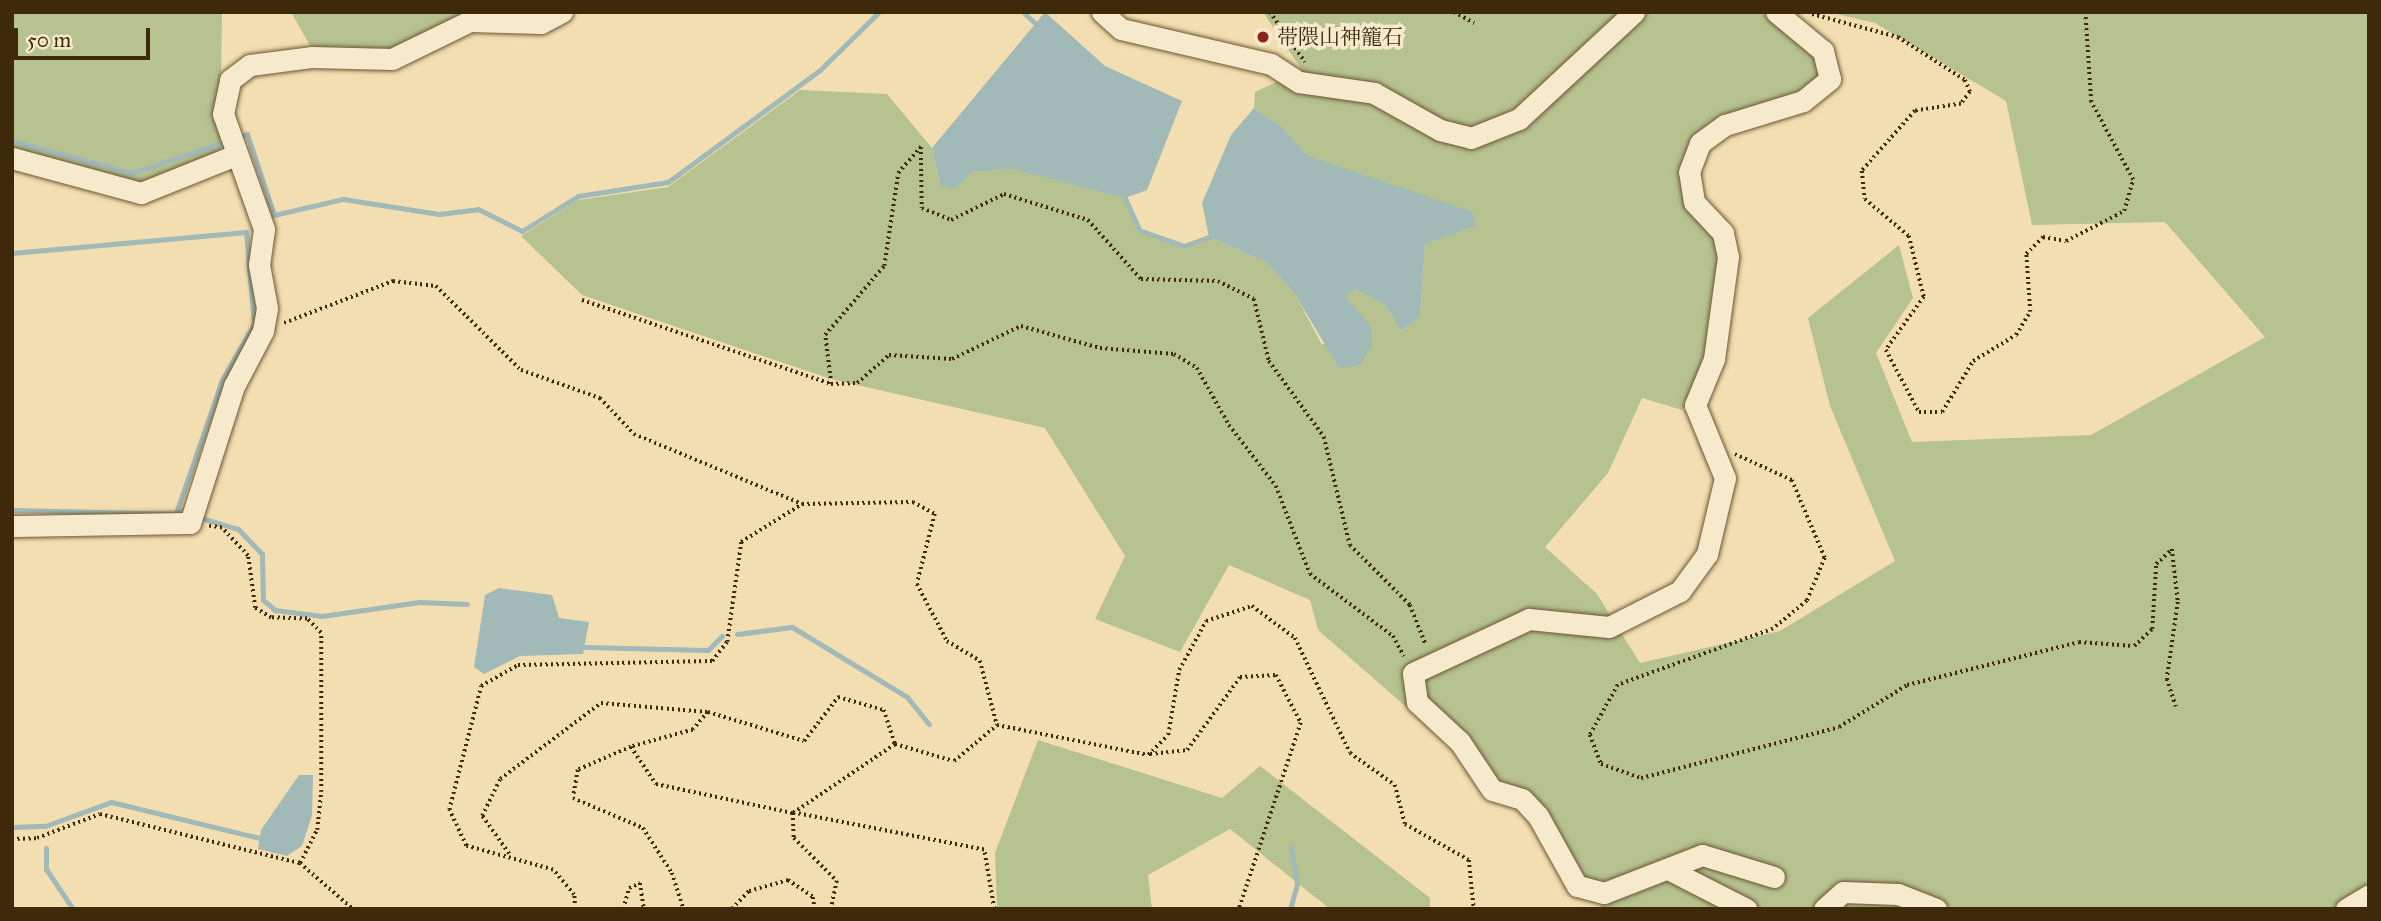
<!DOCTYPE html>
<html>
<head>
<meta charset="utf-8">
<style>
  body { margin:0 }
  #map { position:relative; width:2381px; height:921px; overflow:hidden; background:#f3deb1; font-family:"IM FELL Great Primer","Noto Serif JP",serif }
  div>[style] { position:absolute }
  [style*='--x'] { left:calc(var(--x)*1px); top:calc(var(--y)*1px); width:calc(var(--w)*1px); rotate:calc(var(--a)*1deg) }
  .green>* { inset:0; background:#b6c28f }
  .water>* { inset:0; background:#a1b9b7 }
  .stream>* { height:5px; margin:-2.5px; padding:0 2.5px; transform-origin:2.5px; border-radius:2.5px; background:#a1b9b7 }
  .path>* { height:3.5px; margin-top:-1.75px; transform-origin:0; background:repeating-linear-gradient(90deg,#3e2a0b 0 2px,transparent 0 5.5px) }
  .roads { filter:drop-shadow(0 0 2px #6b5734) drop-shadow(0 0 2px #6b5734) }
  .minor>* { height:21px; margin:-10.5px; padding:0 10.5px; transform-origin:10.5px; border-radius:10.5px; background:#f7eacc }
  .dots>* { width:19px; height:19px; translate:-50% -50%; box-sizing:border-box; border:4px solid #f7eacc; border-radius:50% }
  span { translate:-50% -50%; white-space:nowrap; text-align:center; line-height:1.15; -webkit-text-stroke:7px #f7eacc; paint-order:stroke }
  .poi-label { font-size:21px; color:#3e2a0b }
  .left { translate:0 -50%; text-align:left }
  .frame { position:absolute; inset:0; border:14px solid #3e2a0b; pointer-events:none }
  .scale { position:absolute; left:14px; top:28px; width:136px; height:32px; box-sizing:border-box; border:4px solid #3e2a0b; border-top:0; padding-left:9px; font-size:21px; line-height:24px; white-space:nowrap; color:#3e2a0b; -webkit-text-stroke:5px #f7eacc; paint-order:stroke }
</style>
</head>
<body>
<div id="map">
  <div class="green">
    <i style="clip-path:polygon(12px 12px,222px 12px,220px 151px,141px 187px,12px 152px)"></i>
    <i style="clip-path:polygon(291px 12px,473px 12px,393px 54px,313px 51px)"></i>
    <i style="clip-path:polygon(1263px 12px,1786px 12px,1836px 79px,1706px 145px,1696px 172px,1701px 199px,1730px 234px,1720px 367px,1682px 410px,1642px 398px,1608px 473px,1545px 547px,1597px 594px,1640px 663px,1780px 631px,1895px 561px,1830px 406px,1808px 318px,1899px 245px,1913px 298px,1876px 353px,1912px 442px,2091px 435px,2265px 337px,2165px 222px,2032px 225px,2006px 101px,1875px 23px,1828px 12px,2369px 12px,2369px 909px,1600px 909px,1602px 899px,1520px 806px,1318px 630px,1310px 600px,1229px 565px,1180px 652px,1095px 619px,1125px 556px,1045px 428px,831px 379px,582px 295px,521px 236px,578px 200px,668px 187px,800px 90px,887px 94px,932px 148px,940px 185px,972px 172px,1013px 169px,1082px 183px,1125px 198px,1139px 230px,1184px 246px,1209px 237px,1266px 262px,1296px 296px,1322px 345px,1357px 318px,1346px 297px,1355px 289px,1385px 305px,1401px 331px,1420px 317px,1425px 244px,1473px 213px,1308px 157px,1281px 126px,1254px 108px,1255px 92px,1302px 70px)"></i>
    <i style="clip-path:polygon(1038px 740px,1222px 798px,1260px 766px,1430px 898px,1430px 909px,1330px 909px,1230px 829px,1148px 875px,1152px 909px,997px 909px,995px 853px)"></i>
  </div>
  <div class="water">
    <i style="clip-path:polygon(1045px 12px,1105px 66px,1182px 101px,1147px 190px,1125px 198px,1013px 169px,972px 172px,954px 189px,940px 185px,932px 148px)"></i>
    <i style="clip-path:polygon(1254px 108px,1281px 126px,1308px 156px,1473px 212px,1475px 226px,1425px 244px,1420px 317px,1401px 331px,1385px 305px,1355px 289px,1346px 297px,1371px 327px,1372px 344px,1361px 365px,1339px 368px,1296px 296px,1266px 262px,1209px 237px,1202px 203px,1231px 135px)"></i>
    <i style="clip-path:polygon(499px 588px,552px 595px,559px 618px,589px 622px,583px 654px,520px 656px,484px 674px,474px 667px,485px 595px)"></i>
    <i style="clip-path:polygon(299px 775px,313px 775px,312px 815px,302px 846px,287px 856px,258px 849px,261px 830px)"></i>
  </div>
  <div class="stream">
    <i style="--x:1023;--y:12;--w:16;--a:43"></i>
    <i style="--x:237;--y:138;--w:11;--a:-22"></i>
    <i style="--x:247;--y:134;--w:85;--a:71.6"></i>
    <i style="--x:274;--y:215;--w:71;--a:-13.1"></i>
    <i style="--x:343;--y:199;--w:97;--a:8.9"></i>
    <i style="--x:439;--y:214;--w:39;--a:-7"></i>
    <i style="--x:478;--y:209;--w:49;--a:26.6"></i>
    <i style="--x:522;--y:231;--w:66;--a:-32"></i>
    <i style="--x:578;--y:196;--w:91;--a:-8.8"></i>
    <i style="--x:668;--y:182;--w:189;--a:-36.4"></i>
    <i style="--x:820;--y:70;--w:83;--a:-44.5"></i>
    <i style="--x:12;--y:141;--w:124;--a:14.9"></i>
    <i style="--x:132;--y:173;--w:94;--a:-18.6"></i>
    <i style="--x:1125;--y:198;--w:35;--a:66"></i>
    <i style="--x:1139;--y:230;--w:48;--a:19.6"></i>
    <i style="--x:1184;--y:246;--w:27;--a:-20"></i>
    <i style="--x:12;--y:253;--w:235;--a:-5.1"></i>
    <i style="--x:246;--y:232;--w:92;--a:85"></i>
    <i style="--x:254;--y:324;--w:64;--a:119.7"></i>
    <i style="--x:222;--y:380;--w:138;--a:109.1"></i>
    <i style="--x:12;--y:510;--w:176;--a:1.3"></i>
    <i style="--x:198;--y:517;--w:42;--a:16.7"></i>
    <i style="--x:238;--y:529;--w:35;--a:46"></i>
    <i style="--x:262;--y:554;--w:46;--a:88.8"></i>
    <i style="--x:263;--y:600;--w:16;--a:40"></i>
    <i style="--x:275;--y:610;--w:47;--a:7.3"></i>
    <i style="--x:322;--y:616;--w:98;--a:-8.2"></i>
    <i style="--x:419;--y:602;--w:48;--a:2.4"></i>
    <i style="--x:737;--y:634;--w:55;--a:-7.3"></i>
    <i style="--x:792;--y:627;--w:135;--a:31.3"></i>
    <i style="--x:907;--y:697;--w:35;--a:51"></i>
    <i style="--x:585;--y:647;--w:123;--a:1.4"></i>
    <i style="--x:708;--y:650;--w:20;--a:-45"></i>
    <i style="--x:12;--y:827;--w:33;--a:-2"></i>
    <i style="--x:45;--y:826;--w:70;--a:-20"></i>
    <i style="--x:111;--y:802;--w:153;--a:13.6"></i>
    <i style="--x:46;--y:848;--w:21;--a:90"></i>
    <i style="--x:46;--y:869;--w:48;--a:56"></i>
    <i style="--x:1290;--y:909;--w:26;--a:-74"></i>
    <i style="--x:1297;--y:884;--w:38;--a:-99"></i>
  </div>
  <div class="path">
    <i style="--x:1270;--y:12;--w:61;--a:55"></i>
    <i style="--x:1454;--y:12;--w:23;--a:29"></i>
    <i style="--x:1812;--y:14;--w:89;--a:15"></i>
    <i style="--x:1898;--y:37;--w:80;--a:32.7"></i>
    <i style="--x:1965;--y:80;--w:13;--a:67"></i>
    <i style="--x:1970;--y:92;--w:15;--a:127"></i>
    <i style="--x:1961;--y:104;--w:47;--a:171.3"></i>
    <i style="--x:1915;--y:111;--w:80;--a:131.5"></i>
    <i style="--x:1862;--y:171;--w:28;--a:84"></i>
    <i style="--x:1865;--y:199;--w:57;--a:40.1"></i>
    <i style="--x:1909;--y:236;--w:63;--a:76.2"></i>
    <i style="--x:1924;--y:297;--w:65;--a:125.6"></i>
    <i style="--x:1886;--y:350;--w:70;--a:62"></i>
    <i style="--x:1919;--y:412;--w:23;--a:0"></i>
    <i style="--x:1942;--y:412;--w:60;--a:-58.7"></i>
    <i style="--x:1973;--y:361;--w:50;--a:-31.2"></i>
    <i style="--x:2016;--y:335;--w:27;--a:-59"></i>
    <i style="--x:2030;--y:312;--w:58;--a:-93.9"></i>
    <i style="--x:2026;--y:254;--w:24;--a:-45"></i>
    <i style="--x:2043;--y:237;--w:23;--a:10"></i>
    <i style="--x:2066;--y:241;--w:65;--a:-27.3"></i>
    <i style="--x:2124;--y:211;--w:32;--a:-74"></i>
    <i style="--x:2133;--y:180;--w:89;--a:-118.3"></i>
    <i style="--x:2091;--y:102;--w:90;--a:-93.8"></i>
    <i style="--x:582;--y:300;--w:263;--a:18.6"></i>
    <i style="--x:831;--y:384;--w:49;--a:-97"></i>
    <i style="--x:825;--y:335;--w:91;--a:-49.5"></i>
    <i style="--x:884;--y:266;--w:94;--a:-81.4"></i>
    <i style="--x:898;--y:173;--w:35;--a:-49"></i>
    <i style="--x:921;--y:147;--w:61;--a:89.1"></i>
    <i style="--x:922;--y:208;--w:31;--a:22"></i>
    <i style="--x:951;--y:220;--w:59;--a:-26.1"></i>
    <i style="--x:1004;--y:194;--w:88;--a:17.2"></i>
    <i style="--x:1088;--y:220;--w:79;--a:48.1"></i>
    <i style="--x:1141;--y:279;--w:77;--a:1.5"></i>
    <i style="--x:1218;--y:281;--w:40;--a:26.6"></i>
    <i style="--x:1254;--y:299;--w:64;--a:76.4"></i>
    <i style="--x:1269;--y:361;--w:94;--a:54.1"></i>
    <i style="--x:1324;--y:437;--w:111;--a:76.5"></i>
    <i style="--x:1350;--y:545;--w:85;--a:45"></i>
    <i style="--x:1410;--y:605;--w:43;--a:68.2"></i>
    <i style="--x:284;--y:323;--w:117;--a:-21.1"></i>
    <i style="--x:393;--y:281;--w:43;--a:6.6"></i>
    <i style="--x:436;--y:286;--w:120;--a:44.7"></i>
    <i style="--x:521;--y:370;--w:84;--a:19.5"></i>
    <i style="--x:600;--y:398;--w:50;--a:46.6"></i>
    <i style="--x:634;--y:434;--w:182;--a:22.6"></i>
    <i style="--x:802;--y:504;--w:111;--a:-1"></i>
    <i style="--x:913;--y:502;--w:25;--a:29"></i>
    <i style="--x:935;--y:514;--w:72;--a:104.4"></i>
    <i style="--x:917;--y:584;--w:64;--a:62.2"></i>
    <i style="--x:947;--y:641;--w:39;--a:31"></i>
    <i style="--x:980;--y:661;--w:66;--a:75.1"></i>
    <i style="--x:831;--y:384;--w:26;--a:-2"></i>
    <i style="--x:857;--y:383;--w:43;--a:-41.2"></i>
    <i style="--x:889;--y:355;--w:63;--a:3.6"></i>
    <i style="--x:952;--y:359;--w:76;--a:-25.6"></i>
    <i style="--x:1021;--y:326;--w:82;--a:15.6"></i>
    <i style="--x:1100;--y:348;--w:74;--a:4.6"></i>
    <i style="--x:1174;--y:354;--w:27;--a:31"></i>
    <i style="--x:1197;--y:368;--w:65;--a:60.7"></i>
    <i style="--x:1229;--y:425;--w:77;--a:52.4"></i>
    <i style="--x:1276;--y:486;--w:94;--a:68.9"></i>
    <i style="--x:1310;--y:574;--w:104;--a:36.8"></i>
    <i style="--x:1393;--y:636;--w:23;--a:61"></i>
    <i style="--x:1735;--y:454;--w:63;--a:24.5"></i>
    <i style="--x:1792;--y:480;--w:85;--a:67.1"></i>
    <i style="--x:1825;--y:558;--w:47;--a:112.7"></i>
    <i style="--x:1807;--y:601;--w:44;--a:140.5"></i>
    <i style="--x:1773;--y:629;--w:165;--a:160.1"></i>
    <i style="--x:1618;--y:685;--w:57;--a:119.2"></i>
    <i style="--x:1590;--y:735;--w:31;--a:69"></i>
    <i style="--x:1601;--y:764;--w:42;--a:19.3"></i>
    <i style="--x:1641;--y:778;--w:204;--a:-14.4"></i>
    <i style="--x:1839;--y:727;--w:80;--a:-31.7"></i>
    <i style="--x:1907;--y:685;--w:177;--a:-14"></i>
    <i style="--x:2079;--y:642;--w:55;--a:4.2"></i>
    <i style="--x:2134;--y:646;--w:25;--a:-43"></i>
    <i style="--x:2152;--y:629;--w:65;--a:-86.5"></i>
    <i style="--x:2156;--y:564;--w:22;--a:-43"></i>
    <i style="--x:2172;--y:549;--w:53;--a:83.5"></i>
    <i style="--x:2178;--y:602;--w:78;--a:98.1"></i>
    <i style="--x:2167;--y:679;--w:29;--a:72"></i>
    <i style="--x:708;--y:712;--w:23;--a:130"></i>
    <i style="--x:693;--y:730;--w:64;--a:164.7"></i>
    <i style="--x:631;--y:747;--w:45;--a:56"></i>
    <i style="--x:656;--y:784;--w:140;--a:12"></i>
    <i style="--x:793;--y:813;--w:25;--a:88"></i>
    <i style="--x:794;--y:838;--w:61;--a:45"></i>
    <i style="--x:837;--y:881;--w:29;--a:102"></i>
    <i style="--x:631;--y:747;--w:58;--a:156.5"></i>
    <i style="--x:578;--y:770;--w:28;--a:100"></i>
    <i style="--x:573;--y:798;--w:76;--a:23.2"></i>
    <i style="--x:643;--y:828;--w:54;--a:57.2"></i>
    <i style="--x:672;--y:873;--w:38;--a:72"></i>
    <i style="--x:1150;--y:754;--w:37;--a:-6"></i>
    <i style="--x:1187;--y:750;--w:90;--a:-54"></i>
    <i style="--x:1240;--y:677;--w:36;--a:-3"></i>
    <i style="--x:1276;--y:675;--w:54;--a:62.5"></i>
    <i style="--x:1301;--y:723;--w:196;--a:108.4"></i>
    <i style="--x:12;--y:839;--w:25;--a:-2"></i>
    <i style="--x:37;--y:838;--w:67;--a:-20.9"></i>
    <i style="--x:100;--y:814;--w:206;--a:13.8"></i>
    <i style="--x:300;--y:863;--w:37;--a:-63"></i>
    <i style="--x:317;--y:830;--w:38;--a:-84"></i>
    <i style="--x:321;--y:792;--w:159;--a:-90"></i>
    <i style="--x:321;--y:633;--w:20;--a:-135"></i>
    <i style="--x:307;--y:619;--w:36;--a:-178"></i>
    <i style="--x:271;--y:618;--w:19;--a:-148"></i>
    <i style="--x:255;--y:608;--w:52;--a:-97.7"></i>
    <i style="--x:248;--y:556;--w:38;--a:-133"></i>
    <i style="--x:222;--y:528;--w:13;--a:-171"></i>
    <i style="--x:509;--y:854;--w:47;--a:-125.4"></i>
    <i style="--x:482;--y:816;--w:41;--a:-64.1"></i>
    <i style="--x:500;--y:779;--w:126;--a:-37"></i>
    <i style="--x:601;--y:703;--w:107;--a:4.8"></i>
    <i style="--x:708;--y:712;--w:100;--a:16.8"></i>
    <i style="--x:804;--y:741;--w:56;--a:-52.3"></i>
    <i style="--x:838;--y:697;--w:48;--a:15.8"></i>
    <i style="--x:884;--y:710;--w:36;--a:72"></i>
    <i style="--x:300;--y:863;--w:70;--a:41"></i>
    <i style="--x:575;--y:909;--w:14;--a:-94"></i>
    <i style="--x:574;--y:895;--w:33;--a:-130"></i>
    <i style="--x:553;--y:870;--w:90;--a:-164.6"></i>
    <i style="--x:466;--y:846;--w:40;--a:-115"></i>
    <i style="--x:449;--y:810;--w:128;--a:-75.5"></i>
    <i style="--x:481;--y:686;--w:43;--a:-29.6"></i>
    <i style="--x:518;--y:665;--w:194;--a:-1.2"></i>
    <i style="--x:712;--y:661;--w:24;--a:-52"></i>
    <i style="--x:727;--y:642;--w:101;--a:-82"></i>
    <i style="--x:741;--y:542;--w:72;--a:-31.9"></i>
    <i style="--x:623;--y:909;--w:22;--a:-74"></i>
    <i style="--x:629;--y:888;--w:12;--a:-24"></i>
    <i style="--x:640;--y:883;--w:26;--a:81"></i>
    <i style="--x:732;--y:909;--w:25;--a:-47"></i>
    <i style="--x:749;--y:891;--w:41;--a:-15.8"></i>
    <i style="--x:788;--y:880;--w:30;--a:34"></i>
    <i style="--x:813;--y:897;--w:12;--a:81"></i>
    <i style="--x:994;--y:909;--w:60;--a:-99.6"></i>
    <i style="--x:984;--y:850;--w:195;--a:-169"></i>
    <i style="--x:793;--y:813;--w:123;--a:-34.1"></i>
    <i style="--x:895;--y:744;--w:61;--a:16.1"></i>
    <i style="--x:954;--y:761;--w:56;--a:-39.9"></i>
    <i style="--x:997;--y:725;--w:154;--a:11.2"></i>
    <i style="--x:1148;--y:755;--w:28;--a:-45"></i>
    <i style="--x:1168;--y:735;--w:66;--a:-80.4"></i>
    <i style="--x:1179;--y:670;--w:56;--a:-61.1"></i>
    <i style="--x:1206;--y:621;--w:48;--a:-18.1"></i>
    <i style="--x:1252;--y:606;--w:54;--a:36.7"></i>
    <i style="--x:1295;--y:638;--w:127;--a:64.4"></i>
    <i style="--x:1350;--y:753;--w:55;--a:35.4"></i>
    <i style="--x:1395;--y:785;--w:40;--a:75.6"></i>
    <i style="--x:1405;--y:824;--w:73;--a:29.4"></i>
    <i style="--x:1469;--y:860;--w:49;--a:84.2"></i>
  </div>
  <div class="roads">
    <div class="minor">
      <i style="--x:1102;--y:12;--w:25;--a:42"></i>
      <i style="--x:1121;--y:29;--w:154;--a:13.1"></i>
      <i style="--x:1271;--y:64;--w:33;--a:33"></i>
      <i style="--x:1299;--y:82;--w:76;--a:8.3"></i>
      <i style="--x:1374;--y:93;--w:76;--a:29.3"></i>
      <i style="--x:1440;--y:130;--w:32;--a:14"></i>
      <i style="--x:1471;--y:138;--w:52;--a:-21.6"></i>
      <i style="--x:1519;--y:119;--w:157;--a:-42.9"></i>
      <i style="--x:12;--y:158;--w:134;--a:15.2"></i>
      <i style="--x:141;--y:193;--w:102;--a:-21.8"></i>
      <i style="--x:12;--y:526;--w:178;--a:-1"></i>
      <i style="--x:190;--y:523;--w:144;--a:-72.2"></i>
      <i style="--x:234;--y:386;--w:62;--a:-62.2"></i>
      <i style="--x:263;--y:331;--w:23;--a:-80"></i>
      <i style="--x:267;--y:308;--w:44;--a:-100.5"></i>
      <i style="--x:259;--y:265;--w:36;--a:-82"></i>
      <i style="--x:264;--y:229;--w:122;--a:-109.6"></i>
      <i style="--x:223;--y:114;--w:35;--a:-78"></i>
      <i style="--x:230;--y:80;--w:25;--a:-37"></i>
      <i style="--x:250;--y:65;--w:63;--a:-7.4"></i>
      <i style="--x:312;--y:57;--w:80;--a:1.4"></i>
      <i style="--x:392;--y:59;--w:87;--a:-26"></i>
      <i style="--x:470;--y:21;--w:71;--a:1.6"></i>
      <i style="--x:541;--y:23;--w:24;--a:-28"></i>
      <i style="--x:1668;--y:869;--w:88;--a:27.1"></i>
      <i style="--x:1774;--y:877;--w:75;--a:-163"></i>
      <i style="--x:1702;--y:855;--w:105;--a:158.8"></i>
      <i style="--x:1604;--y:893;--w:28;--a:-165"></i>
      <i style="--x:1577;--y:886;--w:80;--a:-119.1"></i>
      <i style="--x:1538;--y:816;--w:23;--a:-133"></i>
      <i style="--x:1522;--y:799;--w:31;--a:-163"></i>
      <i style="--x:1492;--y:790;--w:58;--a:-123.7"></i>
      <i style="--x:1460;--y:742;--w:59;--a:-137.1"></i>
      <i style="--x:1417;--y:702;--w:29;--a:-98"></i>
      <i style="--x:1413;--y:673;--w:128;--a:-25"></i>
      <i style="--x:1529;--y:619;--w:80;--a:5.7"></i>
      <i style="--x:1609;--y:627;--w:80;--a:-26.9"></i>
      <i style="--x:1680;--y:591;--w:46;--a:-53.9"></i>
      <i style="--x:1707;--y:554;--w:78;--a:-76.7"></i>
      <i style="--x:1725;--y:478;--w:79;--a:-112.3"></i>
      <i style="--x:1695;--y:405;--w:50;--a:-67.6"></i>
      <i style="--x:1714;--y:359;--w:103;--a:-82.2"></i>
      <i style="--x:1728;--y:257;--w:25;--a:-102"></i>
      <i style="--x:1723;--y:233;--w:42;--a:-133.1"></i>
      <i style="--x:1694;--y:202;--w:30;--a:-99"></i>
      <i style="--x:1689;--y:172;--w:31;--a:-69"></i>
      <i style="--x:1700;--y:143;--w:31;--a:-36"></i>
      <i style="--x:1725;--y:125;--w:82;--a:-17.1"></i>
      <i style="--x:1803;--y:101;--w:35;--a:-39"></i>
      <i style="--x:1830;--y:79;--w:29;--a:-104"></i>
      <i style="--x:1823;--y:51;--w:61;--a:-140.3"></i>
      <i style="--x:1824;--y:909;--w:25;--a:-42"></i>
      <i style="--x:1843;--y:892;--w:55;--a:2.1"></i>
      <i style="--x:1898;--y:894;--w:41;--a:21.5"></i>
      <i style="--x:2346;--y:909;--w:27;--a:-31"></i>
    </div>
  </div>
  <div class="dots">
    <i style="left:1263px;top:37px;background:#8f2418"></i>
  </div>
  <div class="poi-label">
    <span class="left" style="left:1277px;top:37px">帯隈山神籠石</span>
  </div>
  <div class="frame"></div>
  <div class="scale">50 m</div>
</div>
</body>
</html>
